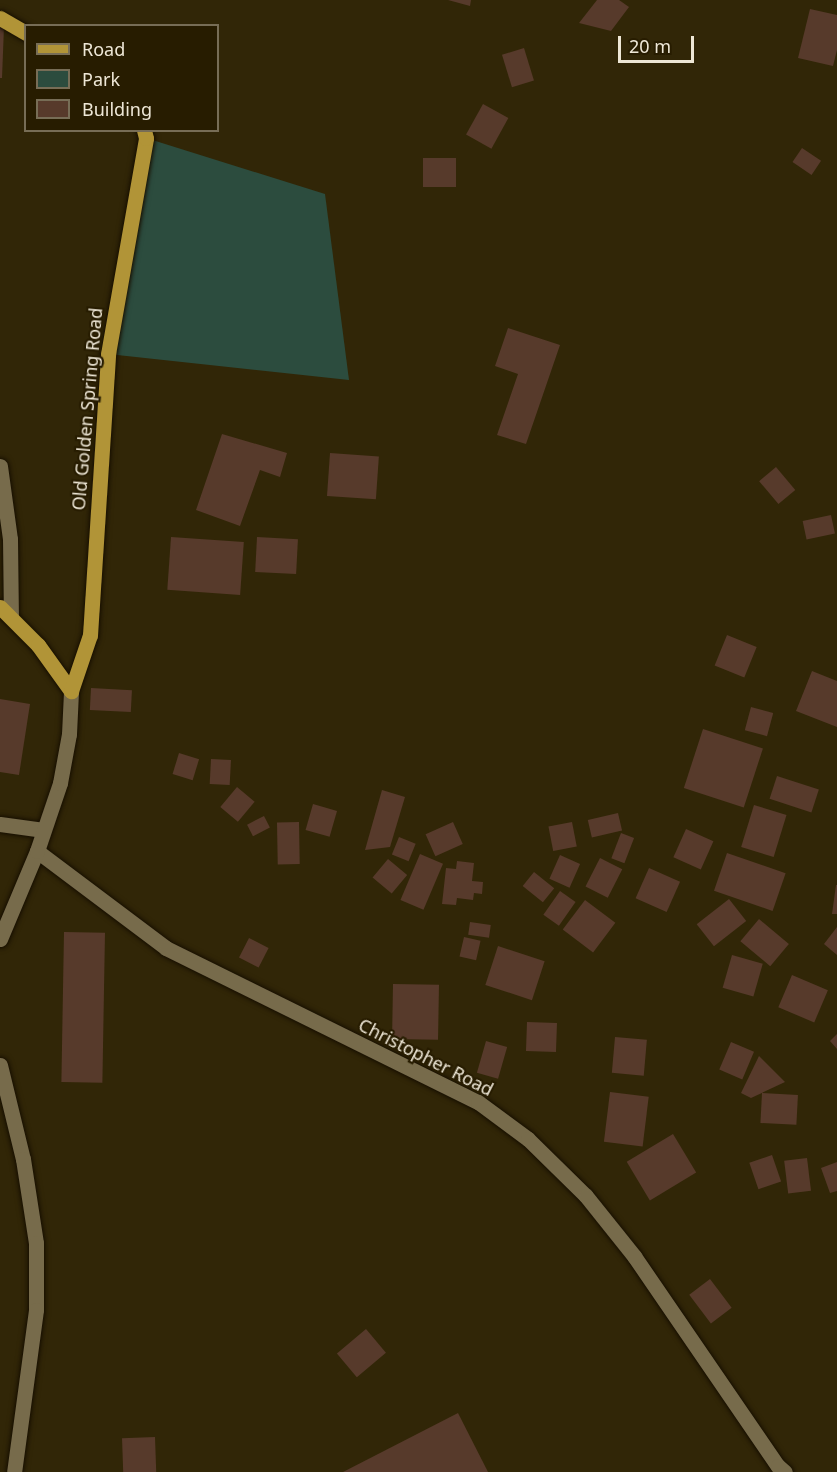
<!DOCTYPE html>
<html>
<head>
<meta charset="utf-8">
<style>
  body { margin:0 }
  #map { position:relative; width:837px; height:1472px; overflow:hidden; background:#312607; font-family:"Noto Sans",sans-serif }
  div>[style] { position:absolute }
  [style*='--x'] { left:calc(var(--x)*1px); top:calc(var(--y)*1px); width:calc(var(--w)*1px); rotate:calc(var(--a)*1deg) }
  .green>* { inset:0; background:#2c4c3e }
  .building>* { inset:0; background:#573a2b; transform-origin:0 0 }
  .roads { filter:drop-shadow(0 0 2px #170f00) drop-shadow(0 0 2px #170f00) }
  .minor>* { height:15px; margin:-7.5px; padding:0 7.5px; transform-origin:7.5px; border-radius:7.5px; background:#776b4b }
  .major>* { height:15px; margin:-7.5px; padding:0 7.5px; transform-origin:7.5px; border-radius:7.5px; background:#b19437 }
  span { translate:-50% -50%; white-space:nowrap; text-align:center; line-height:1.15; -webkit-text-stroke:4.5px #271c00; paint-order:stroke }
  .street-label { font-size:18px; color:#eee7d6 }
  .legend { position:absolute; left:24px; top:24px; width:195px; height:108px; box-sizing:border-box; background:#271c00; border:2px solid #776d56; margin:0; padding:8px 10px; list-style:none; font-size:18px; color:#eee7d6 }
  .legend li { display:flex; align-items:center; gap:12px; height:30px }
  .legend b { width:30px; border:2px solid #776d56 }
  .scale { position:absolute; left:618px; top:36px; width:76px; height:27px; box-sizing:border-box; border:3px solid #eee7d6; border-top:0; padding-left:8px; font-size:18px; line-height:21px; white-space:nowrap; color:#eee7d6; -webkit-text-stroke:4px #271c00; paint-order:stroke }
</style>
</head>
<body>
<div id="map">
  <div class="green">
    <i style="clip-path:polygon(146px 138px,325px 194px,349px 380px,108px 354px)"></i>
  </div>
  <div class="building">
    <i style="clip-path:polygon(448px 0,471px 0,470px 6px)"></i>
    <i style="clip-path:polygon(597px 0,619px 0,629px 7px,611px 31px,579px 23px)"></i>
    <i style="clip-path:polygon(810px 9px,837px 15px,837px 50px,833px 66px,798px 58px)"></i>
    <i style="clip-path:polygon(0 27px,4px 27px,2px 78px,0 78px)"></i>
    <i style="left:524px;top:48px;width:34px;height:23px;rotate:73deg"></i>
    <i style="left:483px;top:104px;width:29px;height:35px;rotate:29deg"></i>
    <i style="left:802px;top:148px;width:23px;height:17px;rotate:34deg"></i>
    <i style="left:423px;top:158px;width:33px;height:29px"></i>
    <i style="clip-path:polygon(508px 328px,560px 345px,526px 444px,497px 435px,518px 374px,495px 366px)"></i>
    <i style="clip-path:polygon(222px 434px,287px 453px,280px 477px,260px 470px,240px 526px,196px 510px)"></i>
    <i style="left:330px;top:453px;width:49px;height:43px;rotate:4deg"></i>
    <i style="left:776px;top:467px;width:30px;height:22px;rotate:50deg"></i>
    <i style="left:831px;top:515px;width:19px;height:29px;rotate:78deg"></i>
    <i style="left:171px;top:537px;width:73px;height:53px;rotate:4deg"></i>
    <i style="left:257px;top:537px;width:41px;height:35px;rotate:3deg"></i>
    <i style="left:727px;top:635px;width:32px;height:33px;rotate:22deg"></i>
    <i style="clip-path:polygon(812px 671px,837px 681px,837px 727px,796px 711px)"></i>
    <i style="left:91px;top:688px;width:41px;height:22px;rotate:3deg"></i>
    <i style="clip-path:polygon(0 699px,30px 704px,19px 775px,0 772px)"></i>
    <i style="left:751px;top:707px;width:23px;height:24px;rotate:15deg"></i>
    <i style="left:703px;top:729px;width:63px;height:62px;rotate:18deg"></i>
    <i style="left:179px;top:753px;width:21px;height:22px;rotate:17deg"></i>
    <i style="left:211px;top:759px;width:20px;height:25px;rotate:3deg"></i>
    <i style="left:777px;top:776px;width:44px;height:24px;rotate:18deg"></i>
    <i style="left:237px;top:787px;width:23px;height:26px;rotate:40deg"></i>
    <i style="clip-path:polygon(382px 790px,405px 797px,390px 847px,365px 850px)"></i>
    <i style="left:313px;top:804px;width:25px;height:27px;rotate:16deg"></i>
    <i style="left:754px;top:805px;width:34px;height:44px;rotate:17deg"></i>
    <i style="left:618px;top:813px;width:18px;height:31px;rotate:77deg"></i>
    <i style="left:264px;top:816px;width:13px;height:19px;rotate:63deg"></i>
    <i style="left:299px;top:822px;width:42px;height:22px;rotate:89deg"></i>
    <i style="left:453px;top:822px;width:24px;height:30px;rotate:66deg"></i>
    <i style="left:572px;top:822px;width:25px;height:24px;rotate:79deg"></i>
    <i style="left:686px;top:829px;width:30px;height:31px;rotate:24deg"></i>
    <i style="left:621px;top:833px;width:14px;height:27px;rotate:21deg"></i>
    <i style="left:399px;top:837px;width:18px;height:19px;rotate:22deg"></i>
    <i style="left:727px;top:853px;width:62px;height:40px;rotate:19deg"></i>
    <i style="left:420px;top:854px;width:25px;height:50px;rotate:23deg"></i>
    <i style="left:560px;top:855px;width:22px;height:26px;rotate:24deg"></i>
    <i style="left:600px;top:858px;width:25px;height:32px;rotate:27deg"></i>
    <i style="left:388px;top:859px;width:25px;height:24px;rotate:40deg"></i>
    <i style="clip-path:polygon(457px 861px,474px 863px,472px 881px,483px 882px,482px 894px,474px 893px,473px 900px,457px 898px,456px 905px,442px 904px,446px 868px,456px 869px)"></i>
    <i style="left:649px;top:868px;width:34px;height:33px;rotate:24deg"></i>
    <i style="left:534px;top:872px;width:26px;height:18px;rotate:39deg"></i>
    <i style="clip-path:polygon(836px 885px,837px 885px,837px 914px,832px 914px)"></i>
    <i style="left:560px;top:891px;width:19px;height:29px;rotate:35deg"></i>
    <i style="left:729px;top:899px;width:28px;height:41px;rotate:52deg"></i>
    <i style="left:585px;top:900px;width:38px;height:37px;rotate:37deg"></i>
    <i style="left:759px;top:919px;width:39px;height:29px;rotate:40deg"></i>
    <i style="left:470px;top:922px;width:21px;height:13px;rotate:8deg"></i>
    <i style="clip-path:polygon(837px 927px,837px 955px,824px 944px)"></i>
    <i style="left:64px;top:932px;width:41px;height:150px;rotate:1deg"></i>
    <i style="left:464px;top:937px;width:17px;height:20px;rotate:13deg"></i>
    <i style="left:249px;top:938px;width:22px;height:22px;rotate:27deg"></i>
    <i style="left:498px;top:946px;width:49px;height:41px;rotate:18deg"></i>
    <i style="left:732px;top:955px;width:32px;height:34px;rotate:16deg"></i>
    <i style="left:792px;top:975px;width:39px;height:35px;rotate:23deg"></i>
    <i style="left:393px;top:984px;width:46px;height:55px;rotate:1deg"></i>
    <i style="left:527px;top:1022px;width:30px;height:29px;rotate:2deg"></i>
    <i style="clip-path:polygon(837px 1034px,837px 1049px,830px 1041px)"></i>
    <i style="left:615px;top:1037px;width:32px;height:36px;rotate:5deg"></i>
    <i style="left:486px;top:1041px;width:22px;height:33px;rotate:16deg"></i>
    <i style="left:731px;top:1042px;width:25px;height:30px;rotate:23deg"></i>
    <i style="clip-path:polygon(759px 1056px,785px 1082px,751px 1098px,741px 1093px)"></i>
    <i style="left:610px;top:1092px;width:39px;height:50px;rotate:7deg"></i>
    <i style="left:762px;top:1093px;width:36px;height:30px;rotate:3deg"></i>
    <i style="left:673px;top:1134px;width:45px;height:54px;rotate:59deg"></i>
    <i style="left:772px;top:1155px;width:28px;height:24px;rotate:71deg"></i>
    <i style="left:807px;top:1158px;width:33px;height:23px;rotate:83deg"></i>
    <i style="clip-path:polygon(837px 1162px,837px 1191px,830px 1193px,821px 1168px)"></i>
    <i style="left:710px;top:1279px;width:36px;height:26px;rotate:53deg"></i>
    <i style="left:366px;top:1329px;width:31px;height:38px;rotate:50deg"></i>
    <i style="clip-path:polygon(458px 1413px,488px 1472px,343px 1472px)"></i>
    <i style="left:155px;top:1437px;width:35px;height:33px;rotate:88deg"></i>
  </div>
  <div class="roads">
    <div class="minor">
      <i style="--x:0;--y:466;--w:74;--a:82.2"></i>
      <i style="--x:10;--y:539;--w:78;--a:89.3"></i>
      <i style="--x:0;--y:824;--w:44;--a:7.8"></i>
      <i style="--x:37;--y:851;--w:161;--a:36.9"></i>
      <i style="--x:166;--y:948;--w:348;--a:26.3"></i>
      <i style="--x:478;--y:1102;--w:62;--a:36.5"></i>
      <i style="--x:528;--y:1139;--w:81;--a:44.5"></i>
      <i style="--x:586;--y:1196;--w:77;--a:51.3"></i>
      <i style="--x:634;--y:1256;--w:255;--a:55.6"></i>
      <i style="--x:778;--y:1466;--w:9;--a:41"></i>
      <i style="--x:0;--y:939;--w:95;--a:-67.2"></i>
      <i style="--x:37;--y:851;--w:72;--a:-71.3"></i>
      <i style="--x:60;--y:783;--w:50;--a:-79.6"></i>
      <i style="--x:69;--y:734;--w:43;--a:-87.3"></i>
      <i style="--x:0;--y:1065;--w:97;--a:76.3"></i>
      <i style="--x:23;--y:1159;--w:85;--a:81.2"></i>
      <i style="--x:36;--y:1243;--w:67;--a:90"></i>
      <i style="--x:36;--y:1310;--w:163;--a:97.7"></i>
    </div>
    <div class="major">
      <i style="--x:0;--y:18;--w:30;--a:30"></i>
      <i style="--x:0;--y:607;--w:54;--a:45"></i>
      <i style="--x:38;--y:645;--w:57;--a:54.3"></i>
      <i style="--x:71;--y:691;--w:59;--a:-71.3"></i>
      <i style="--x:90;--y:635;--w:282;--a:-86.3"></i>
      <i style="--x:108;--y:354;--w:219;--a:-80"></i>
      <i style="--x:146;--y:138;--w:8;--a:-104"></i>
    </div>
  </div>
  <div class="street-label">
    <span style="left:87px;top:409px;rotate:-85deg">Old Golden Spring Road</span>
    <span style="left:426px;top:1057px;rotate:27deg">Christopher Road</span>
  </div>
  <ul class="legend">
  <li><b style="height:8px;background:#b19437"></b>Road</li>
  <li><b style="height:16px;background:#2c4c3e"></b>Park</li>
  <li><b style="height:16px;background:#573a2b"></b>Building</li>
  </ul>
  <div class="scale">20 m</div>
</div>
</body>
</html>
